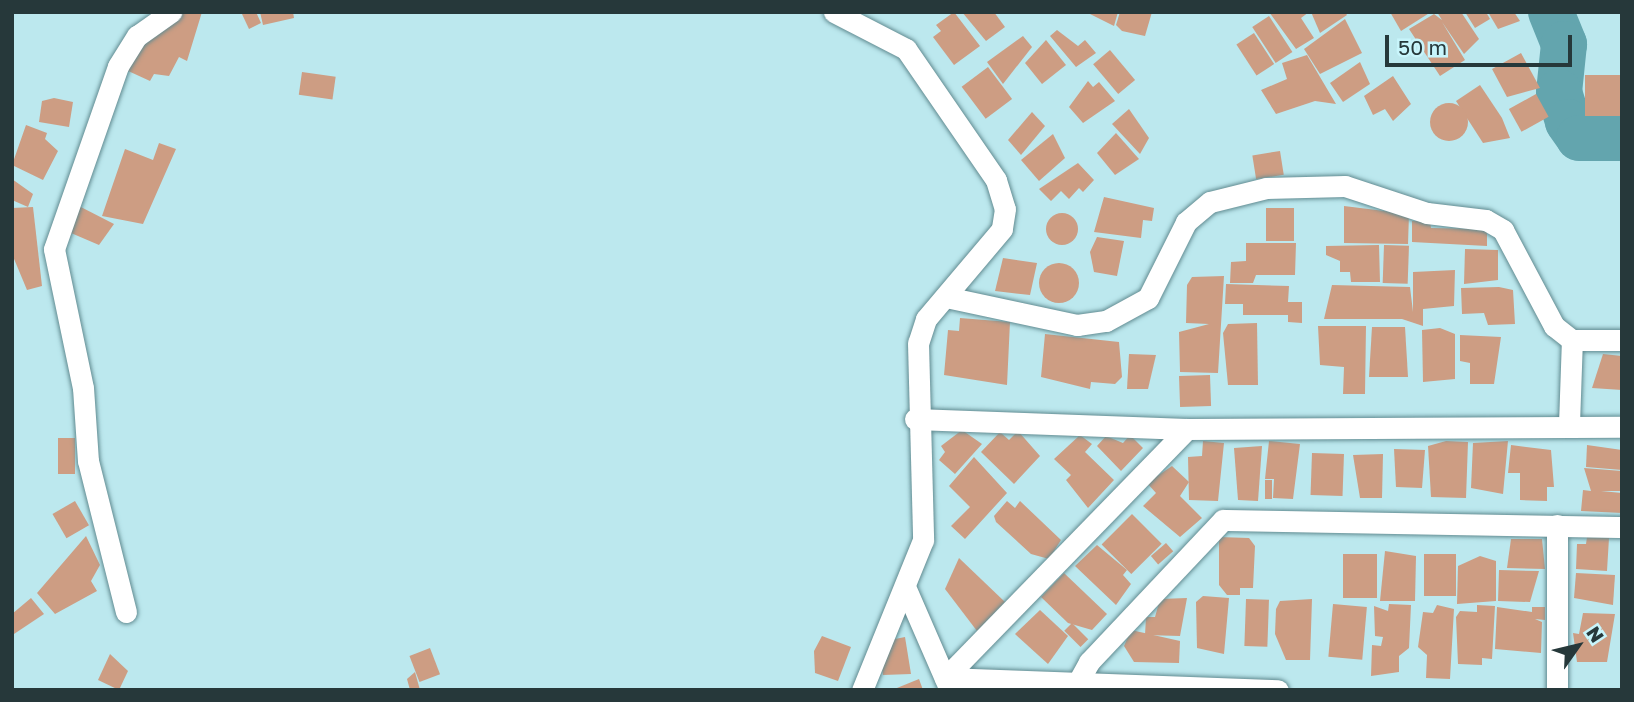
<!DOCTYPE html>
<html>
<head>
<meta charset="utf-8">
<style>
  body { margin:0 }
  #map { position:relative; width:1634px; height:702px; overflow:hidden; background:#bce8ee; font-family:"Golos Text",sans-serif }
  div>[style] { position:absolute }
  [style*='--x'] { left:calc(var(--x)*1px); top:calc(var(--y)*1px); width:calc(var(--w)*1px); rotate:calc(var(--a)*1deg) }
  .river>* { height:46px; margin:-23px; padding:0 23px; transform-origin:23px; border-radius:23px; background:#63a5ae }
  .building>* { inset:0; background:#cd9d83; transform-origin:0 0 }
  .round { border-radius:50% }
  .roads { filter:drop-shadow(0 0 2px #618b91) drop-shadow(0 0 2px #618b91) }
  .street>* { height:21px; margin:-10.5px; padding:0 10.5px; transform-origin:10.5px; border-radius:10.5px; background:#fff }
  span { translate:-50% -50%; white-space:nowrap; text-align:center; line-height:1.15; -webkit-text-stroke:5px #c8f5fb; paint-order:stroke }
  .frame { position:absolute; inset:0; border:14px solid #26383a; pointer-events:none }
  .north { position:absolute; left:1543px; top:611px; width:70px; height:70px; -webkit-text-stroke:5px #c8f5fb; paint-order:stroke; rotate:56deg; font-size:19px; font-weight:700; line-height:28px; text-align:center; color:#26383a }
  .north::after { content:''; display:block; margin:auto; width:24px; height:32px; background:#26383a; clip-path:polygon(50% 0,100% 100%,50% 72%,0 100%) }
  .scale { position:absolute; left:1385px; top:35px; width:187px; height:32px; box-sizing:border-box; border:4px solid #26383a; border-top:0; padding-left:9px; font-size:21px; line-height:24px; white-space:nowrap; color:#26383a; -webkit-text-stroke:5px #c8f5fb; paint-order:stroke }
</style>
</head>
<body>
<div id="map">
  <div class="river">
    <i style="--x:1551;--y:12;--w:35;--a:68"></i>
    <i style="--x:1564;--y:44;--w:48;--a:95.9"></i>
    <i style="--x:1559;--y:92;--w:31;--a:73"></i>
    <i style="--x:1568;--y:122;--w:19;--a:55"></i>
    <i style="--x:1579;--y:138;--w:43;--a:0"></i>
  </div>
  <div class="building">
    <i style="clip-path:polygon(154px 12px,202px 12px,187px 61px,179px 57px,169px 76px,154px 74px,150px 81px,113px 64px)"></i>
    <i style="clip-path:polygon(241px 12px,256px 12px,261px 23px,249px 29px)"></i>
    <i style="clip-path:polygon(260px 12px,293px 12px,294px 18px,263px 25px)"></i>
    <i style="clip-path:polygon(954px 12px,980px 46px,954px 65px,933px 37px,941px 31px,936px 25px)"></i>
    <i style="clip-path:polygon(962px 12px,994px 12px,1005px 27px,986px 41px)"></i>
    <i style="clip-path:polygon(1086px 12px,1118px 12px,1114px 26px)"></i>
    <i style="clip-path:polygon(1120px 12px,1152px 12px,1145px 36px,1122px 31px,1116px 25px)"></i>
    <i style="clip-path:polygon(1269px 12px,1309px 12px,1301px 18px,1314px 38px,1296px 49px)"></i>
    <i style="clip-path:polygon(1311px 12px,1345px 12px,1347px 15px,1320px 33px)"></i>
    <i style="clip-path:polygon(1390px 12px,1431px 12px,1401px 31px)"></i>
    <i style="clip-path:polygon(1437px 12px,1461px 12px,1479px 39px,1464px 54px,1442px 22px,1465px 60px,1440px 76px,1409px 29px,1434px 14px,1442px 20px)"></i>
    <i style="clip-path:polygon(1465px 12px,1486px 12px,1490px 19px,1475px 28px)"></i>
    <i style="clip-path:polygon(1488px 12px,1514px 12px,1520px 21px,1498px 29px)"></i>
    <i style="left:1269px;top:16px;width:43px;height:20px;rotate:57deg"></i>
    <i style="clip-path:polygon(1345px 19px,1362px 53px,1320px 74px,1304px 49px)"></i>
    <i style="clip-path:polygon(1057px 30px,1078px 46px,1085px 40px,1096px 53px,1076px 67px,1050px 36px)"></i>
    <i style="left:1254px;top:33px;width:37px;height:21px;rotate:57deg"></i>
    <i style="clip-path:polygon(1023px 36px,1032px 47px,1003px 84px,987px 62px)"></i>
    <i style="clip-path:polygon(1046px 40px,1066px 65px,1042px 84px,1025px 63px)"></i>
    <i style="left:1110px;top:50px;width:39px;height:22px;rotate:50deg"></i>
    <i style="clip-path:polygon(1521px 53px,1540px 88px,1507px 97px,1492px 69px)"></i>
    <i style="clip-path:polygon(1307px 55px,1336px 104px,1315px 101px,1276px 114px,1261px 90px,1287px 79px,1282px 63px)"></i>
    <i style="clip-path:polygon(1360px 62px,1370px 84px,1343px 102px,1330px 83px)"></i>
    <i style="left:988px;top:67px;width:40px;height:33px;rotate:53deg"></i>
    <i style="left:302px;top:72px;width:34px;height:23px;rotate:8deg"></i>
    <i style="left:1622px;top:75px;width:41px;height:37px;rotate:90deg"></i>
    <i style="clip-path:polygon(1393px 76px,1411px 104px,1393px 121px,1385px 109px,1373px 115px,1364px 96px)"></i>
    <i style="clip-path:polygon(1088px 81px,1093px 87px,1099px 82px,1115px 101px,1083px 123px,1069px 107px)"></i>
    <i style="clip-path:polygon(1480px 85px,1502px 118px,1510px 138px,1483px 143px,1456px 101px)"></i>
    <i style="left:1536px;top:94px;width:26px;height:31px;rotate:61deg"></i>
    <i style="clip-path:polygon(54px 98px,73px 102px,69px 127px,39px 122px,42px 101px)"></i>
    <i class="round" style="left:1430px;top:103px;width:38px;height:38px"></i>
    <i style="clip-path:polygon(1129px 109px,1149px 138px,1140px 154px,1112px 124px)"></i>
    <i style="clip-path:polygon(1032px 112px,1045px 126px,1021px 155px,1008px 140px)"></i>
    <i style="clip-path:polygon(26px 125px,47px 133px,45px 139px,58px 151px,43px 180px,12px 165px)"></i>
    <i style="clip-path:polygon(1116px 133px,1139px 159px,1115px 175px,1097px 153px)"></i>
    <i style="clip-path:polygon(1053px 134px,1065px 158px,1039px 181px,1021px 160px)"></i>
    <i style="clip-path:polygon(159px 143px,176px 149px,143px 224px,102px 216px,125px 149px,153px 160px)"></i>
    <i style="left:1280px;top:151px;width:24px;height:28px;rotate:81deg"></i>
    <i style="clip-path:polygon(1078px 163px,1094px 180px,1083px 192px,1079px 188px,1069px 199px,1061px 191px,1051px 201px,1039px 189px)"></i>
    <i style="clip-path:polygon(12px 179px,33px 194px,28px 207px,12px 200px)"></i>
    <i style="clip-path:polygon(1104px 197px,1154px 208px,1152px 221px,1143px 220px,1141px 238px,1094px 232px)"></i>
    <i style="clip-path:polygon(75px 204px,114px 224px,99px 245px,64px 230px)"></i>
    <i style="clip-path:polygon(1344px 206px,1409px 214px,1408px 244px,1344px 243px)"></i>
    <i style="clip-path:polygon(33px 207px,42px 286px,27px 290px,12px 254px,12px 208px)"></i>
    <i style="left:1266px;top:208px;width:28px;height:33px"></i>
    <i class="round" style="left:1046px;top:213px;width:32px;height:32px"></i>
    <i style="clip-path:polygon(1412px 221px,1430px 221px,1431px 228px,1487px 229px,1487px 246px,1412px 242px)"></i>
    <i style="clip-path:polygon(1097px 237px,1124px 241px,1117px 276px,1094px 272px,1090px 252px)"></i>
    <i style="clip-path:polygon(1246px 243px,1296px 243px,1295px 275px,1256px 275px,1253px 283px,1230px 283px,1231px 262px,1246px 261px)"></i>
    <i style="clip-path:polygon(1379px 245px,1380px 282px,1351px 282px,1350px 272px,1340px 272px,1340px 261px,1326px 255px,1326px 246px)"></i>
    <i style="left:1384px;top:245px;width:25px;height:38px;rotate:2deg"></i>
    <i style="clip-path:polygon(1465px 249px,1498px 250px,1498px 280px,1464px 284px)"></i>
    <i style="clip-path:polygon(1003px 258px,1037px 263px,1030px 295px,995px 291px)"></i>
    <i class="round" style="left:1039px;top:263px;width:40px;height:40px"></i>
    <i style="clip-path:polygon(1455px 270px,1454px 306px,1423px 309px,1423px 326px,1402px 319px,1324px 319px,1332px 285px,1410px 287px,1413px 312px,1413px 272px)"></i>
    <i style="clip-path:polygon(1224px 276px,1218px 373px,1180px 372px,1179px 332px,1209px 324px,1186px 323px,1187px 285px,1192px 277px)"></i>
    <i style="clip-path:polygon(1226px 284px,1289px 286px,1288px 302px,1302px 302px,1302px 323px,1288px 322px,1288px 315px,1243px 315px,1243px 304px,1225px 304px)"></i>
    <i style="clip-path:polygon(1499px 287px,1513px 290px,1515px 324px,1488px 325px,1484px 313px,1462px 314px,1461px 288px)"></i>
    <i style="clip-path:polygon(960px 318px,1010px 322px,1007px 385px,944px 375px,948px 330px,959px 331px)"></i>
    <i style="clip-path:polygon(1257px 323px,1258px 385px,1228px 385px,1223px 333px,1228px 324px)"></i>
    <i style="clip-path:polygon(1318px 326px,1366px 326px,1365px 394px,1343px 394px,1344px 367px,1320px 365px)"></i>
    <i style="clip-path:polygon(1372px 327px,1405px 327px,1408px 377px,1369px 377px)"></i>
    <i style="clip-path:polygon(1440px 328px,1455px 334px,1455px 379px,1423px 382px,1422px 330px)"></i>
    <i style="clip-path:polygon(1045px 334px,1119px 342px,1122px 377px,1115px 384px,1091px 382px,1090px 389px,1041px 377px)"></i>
    <i style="clip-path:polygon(1460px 335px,1501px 337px,1494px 384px,1470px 384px,1470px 363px,1460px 361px)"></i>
    <i style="clip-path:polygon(1129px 354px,1156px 355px,1148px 389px,1127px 389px)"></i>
    <i style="clip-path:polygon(1603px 354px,1622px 356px,1622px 390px,1592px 388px)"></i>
    <i style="left:1210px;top:375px;width:31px;height:31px;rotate:88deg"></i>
    <i style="clip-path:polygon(962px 430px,982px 444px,955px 474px,939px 460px,945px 452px,941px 446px)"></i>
    <i style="clip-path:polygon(1018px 431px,1040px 456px,1014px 484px,981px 452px,1000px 432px,1009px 440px)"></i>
    <i style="clip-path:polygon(1080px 435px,1092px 444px,1085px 452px,1114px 480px,1088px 508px,1066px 480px,1071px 475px,1054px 459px)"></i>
    <i style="clip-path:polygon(1130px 435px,1143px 448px,1121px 471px,1097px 446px,1106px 436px,1123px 443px)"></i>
    <i style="left:58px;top:438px;width:17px;height:36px"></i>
    <i style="clip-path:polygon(1203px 441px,1224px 443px,1218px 501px,1189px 500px,1188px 457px,1202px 456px)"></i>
    <i style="clip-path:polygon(1269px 441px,1300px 444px,1293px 499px,1273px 498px,1274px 479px,1265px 479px)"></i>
    <i style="clip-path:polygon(1446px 441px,1468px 442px,1466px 498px,1431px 497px,1428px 446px)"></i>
    <i style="clip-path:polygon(1508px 441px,1503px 494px,1471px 488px,1473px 443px)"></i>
    <i style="clip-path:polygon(1511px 445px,1551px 450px,1554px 487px,1547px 487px,1547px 501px,1520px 500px,1520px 473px,1508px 473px)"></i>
    <i style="clip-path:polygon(1587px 445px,1622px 450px,1622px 470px,1586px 467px)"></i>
    <i style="clip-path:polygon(1262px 446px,1258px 501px,1238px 500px,1234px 448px)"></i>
    <i style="clip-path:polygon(1394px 449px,1425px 450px,1422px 488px,1396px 487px)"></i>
    <i style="left:1312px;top:453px;width:32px;height:42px;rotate:2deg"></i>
    <i style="clip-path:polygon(1383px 454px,1382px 498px,1360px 498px,1353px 455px)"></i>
    <i style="clip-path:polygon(974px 457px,1007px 493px,965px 539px,951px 526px,970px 507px,949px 486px)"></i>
    <i style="clip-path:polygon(1172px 466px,1189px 482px,1180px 496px,1202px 518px,1180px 537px,1143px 506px,1156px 493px,1147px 483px)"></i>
    <i style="clip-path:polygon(1584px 468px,1622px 471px,1622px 491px,1601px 491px,1622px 493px,1622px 513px,1581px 511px,1583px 490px,1591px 491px)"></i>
    <i style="left:1265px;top:480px;width:7px;height:19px"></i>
    <i style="left:75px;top:501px;width:28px;height:26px;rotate:60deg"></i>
    <i style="clip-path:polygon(1007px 501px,1015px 508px,1020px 501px,1061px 540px,1049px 559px,1031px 554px,996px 522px,994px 516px)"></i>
    <i style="left:1132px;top:514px;width:42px;height:43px;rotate:45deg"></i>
    <i style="clip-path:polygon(86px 536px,100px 565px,91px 581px,97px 591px,55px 614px,37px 593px)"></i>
    <i style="clip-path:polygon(1219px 537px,1249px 538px,1255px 546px,1253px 588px,1240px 588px,1240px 595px,1227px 595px,1219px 585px)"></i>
    <i style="clip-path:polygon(1587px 537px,1609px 538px,1607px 571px,1576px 569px,1577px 544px,1586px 544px)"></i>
    <i style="clip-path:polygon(1511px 539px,1542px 539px,1545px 569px,1507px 568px)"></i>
    <i style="left:1166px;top:543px;width:11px;height:20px;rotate:49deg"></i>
    <i style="clip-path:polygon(1097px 545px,1127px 570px,1123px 575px,1131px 584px,1116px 605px,1075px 566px)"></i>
    <i style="clip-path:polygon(1385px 551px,1416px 556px,1415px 601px,1380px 601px)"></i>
    <i style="left:1343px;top:554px;width:34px;height:44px"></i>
    <i style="left:1424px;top:554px;width:32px;height:42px"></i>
    <i style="clip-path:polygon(1480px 556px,1496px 561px,1496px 601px,1457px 604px,1458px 566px)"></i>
    <i style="clip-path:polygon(959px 558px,1005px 602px,977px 631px,945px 589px)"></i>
    <i style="clip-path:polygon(1499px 570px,1539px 571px,1530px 602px,1498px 601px)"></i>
    <i style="clip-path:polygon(1064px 573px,1107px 614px,1092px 630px,1068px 623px,1041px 597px)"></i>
    <i style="clip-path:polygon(1576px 573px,1615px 575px,1613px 605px,1574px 598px)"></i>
    <i style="clip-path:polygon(1203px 596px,1229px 598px,1224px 654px,1197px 648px,1196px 602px)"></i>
    <i style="clip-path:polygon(31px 598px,44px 614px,14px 634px,12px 614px)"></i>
    <i style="clip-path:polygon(1187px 598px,1180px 636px,1145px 635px,1146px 617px,1155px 617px,1160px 599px)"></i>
    <i style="left:1246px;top:599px;width:23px;height:47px;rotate:2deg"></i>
    <i style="clip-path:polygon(1312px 599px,1310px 660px,1286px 660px,1275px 634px,1276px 609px,1280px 601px)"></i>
    <i style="left:1333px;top:604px;width:34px;height:53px;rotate:5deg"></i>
    <i style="clip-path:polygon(1389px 604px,1411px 605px,1409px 648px,1399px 656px,1399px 672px,1371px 676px,1372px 645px,1381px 646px,1383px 637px,1375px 636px,1374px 606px,1388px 611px)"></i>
    <i style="clip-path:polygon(1437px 605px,1454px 609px,1450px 679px,1426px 678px,1427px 655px,1418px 647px,1423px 612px,1433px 613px)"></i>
    <i style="clip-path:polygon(1477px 605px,1495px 606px,1492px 659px,1482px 658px,1482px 665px,1458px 664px,1456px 617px,1460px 611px,1477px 612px)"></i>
    <i style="clip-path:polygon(1497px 607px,1532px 612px,1532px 607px,1545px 607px,1545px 620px,1535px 619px,1542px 622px,1541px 653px,1495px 649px)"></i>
    <i style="clip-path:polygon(1040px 610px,1068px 636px,1048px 664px,1015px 634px)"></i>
    <i style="clip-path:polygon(1583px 613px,1615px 614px,1607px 662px,1577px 662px,1573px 633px,1579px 634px)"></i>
    <i style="left:1072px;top:623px;width:23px;height:11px;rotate:45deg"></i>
    <i style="clip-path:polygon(1131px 630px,1180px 641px,1179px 663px,1134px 662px,1124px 646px)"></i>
    <i style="clip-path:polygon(822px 636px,851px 647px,838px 681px,815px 673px,814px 651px)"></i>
    <i style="clip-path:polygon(905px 637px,911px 674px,883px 675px,881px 661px,890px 640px)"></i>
    <i style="left:430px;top:648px;width:28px;height:22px;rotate:69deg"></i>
    <i style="clip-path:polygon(110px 654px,128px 671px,119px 690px,98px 680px)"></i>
    <i style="clip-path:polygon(415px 672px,420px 690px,410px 690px,407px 679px)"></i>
    <i style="clip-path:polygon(919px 679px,923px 690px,892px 690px)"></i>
  </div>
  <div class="roads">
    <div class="street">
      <i style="--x:834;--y:12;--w:81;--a:27.2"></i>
      <i style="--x:906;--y:49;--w:159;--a:55.5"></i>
      <i style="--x:996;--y:180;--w:30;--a:73"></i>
      <i style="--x:1005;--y:209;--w:20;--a:99"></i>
      <i style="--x:1002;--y:229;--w:118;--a:130.2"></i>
      <i style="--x:926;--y:319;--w:25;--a:108"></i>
      <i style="--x:918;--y:343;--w:197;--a:88.5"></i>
      <i style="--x:923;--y:540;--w:162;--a:112.1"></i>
      <i style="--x:946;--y:297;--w:134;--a:12.1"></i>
      <i style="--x:1077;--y:325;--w:29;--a:-8"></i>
      <i style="--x:1106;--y:321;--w:48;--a:-28.7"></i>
      <i style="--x:1148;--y:298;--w:85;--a:-63.4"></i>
      <i style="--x:1186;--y:222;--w:31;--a:-40"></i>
      <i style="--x:1210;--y:202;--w:58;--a:-14"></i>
      <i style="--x:1266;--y:188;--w:79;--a:-1.5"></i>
      <i style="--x:1345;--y:186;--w:86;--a:18.2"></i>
      <i style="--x:1427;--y:213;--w:59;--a:6.8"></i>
      <i style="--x:1486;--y:220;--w:20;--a:30"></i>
      <i style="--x:1503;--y:230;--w:109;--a:62"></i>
      <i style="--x:1554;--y:326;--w:23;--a:38"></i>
      <i style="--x:1572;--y:340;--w:50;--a:0"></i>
      <i style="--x:915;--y:419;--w:272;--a:2.1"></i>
      <i style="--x:1187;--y:429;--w:435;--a:-0.3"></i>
      <i style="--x:1569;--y:424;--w:84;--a:-88"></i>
      <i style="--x:1557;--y:525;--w:165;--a:90"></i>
      <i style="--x:906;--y:589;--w:110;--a:66.5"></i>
      <i style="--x:126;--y:612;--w:156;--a:-104.1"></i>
      <i style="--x:88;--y:461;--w:73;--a:-93.9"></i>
      <i style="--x:83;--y:388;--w:142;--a:-101.8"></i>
      <i style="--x:54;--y:249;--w:194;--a:-70.7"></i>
      <i style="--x:118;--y:66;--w:36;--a:-58"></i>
      <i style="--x:137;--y:36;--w:42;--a:-35.2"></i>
      <i style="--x:945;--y:678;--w:347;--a:-45.8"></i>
      <i style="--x:945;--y:678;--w:333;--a:2.1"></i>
      <i style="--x:1078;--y:682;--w:23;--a:-61"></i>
      <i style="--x:1089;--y:662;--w:195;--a:-46.7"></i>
      <i style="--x:1223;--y:520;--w:399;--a:1"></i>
    </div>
  </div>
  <div class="frame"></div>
  <div class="north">N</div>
  <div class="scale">50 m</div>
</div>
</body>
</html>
